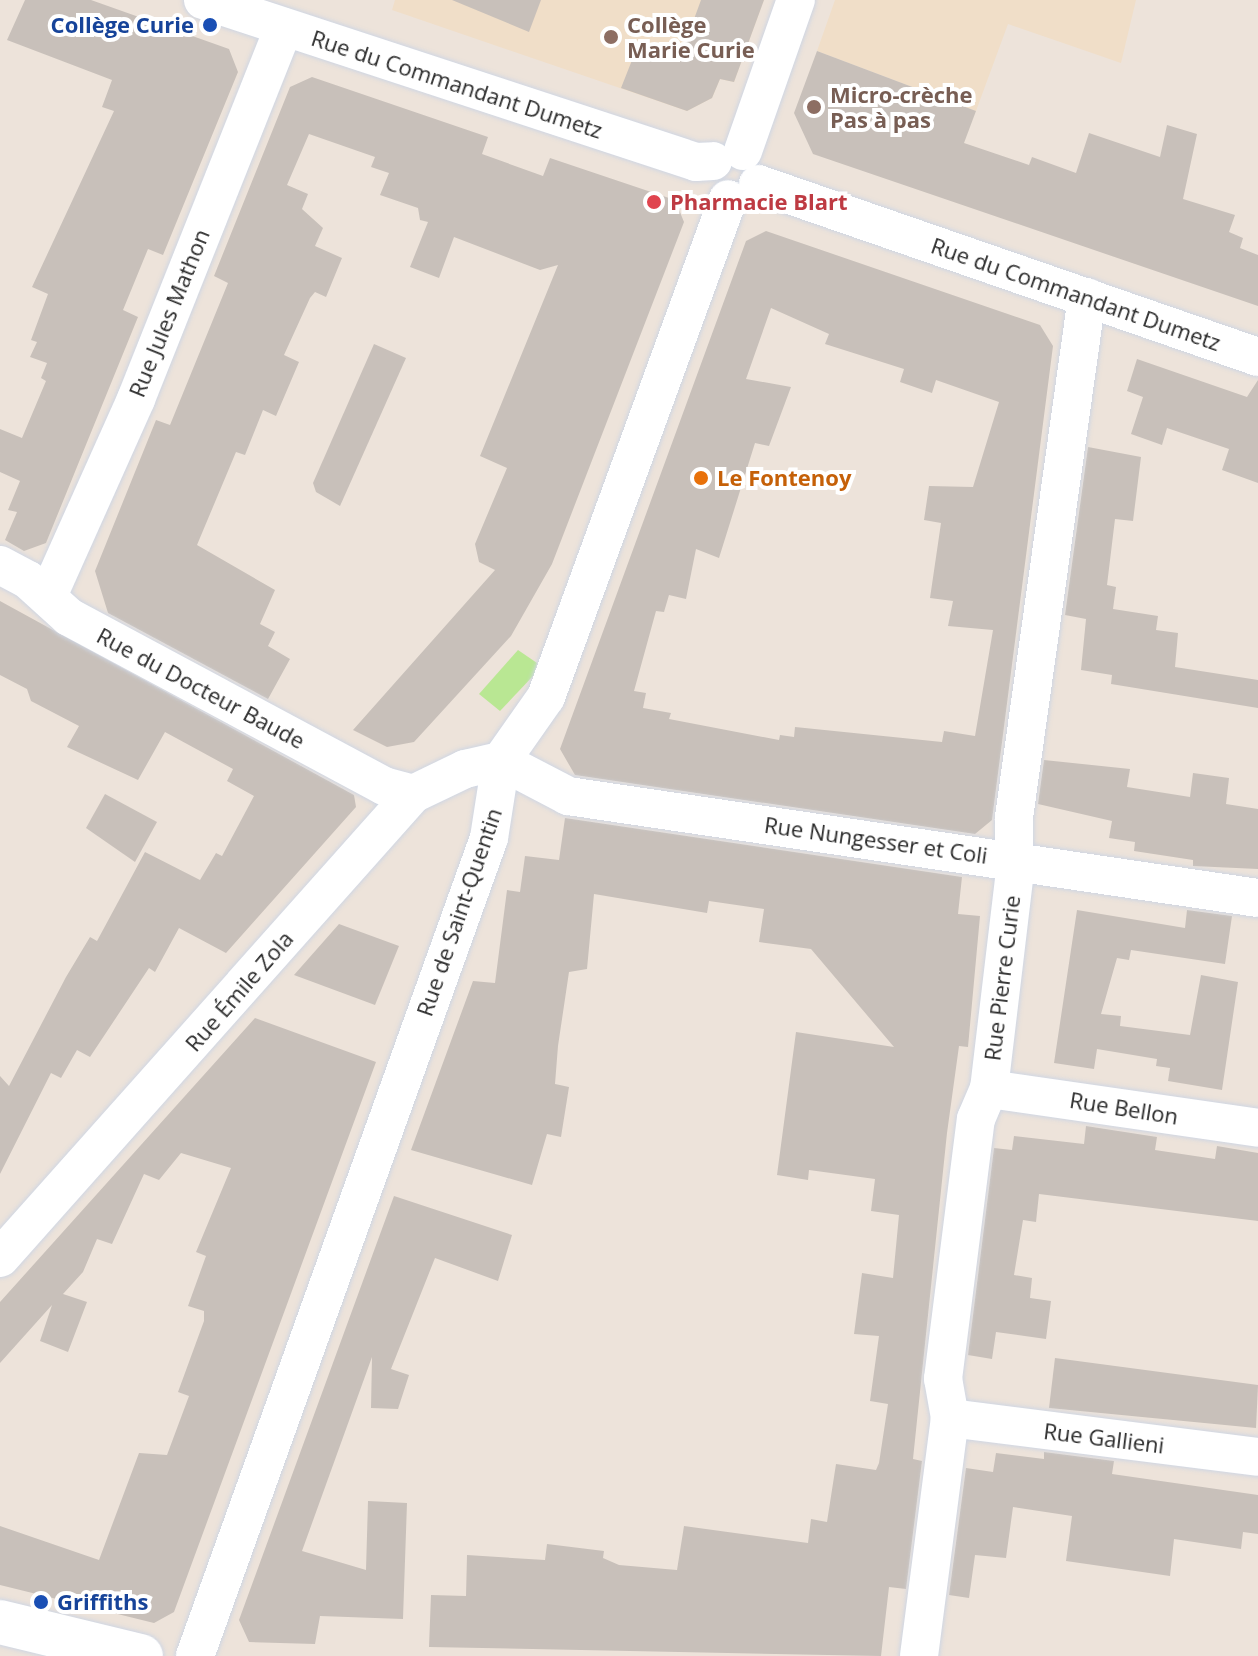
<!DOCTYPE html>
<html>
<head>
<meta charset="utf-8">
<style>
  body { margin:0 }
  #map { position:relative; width:1258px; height:1656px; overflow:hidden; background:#ede3da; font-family:"Open Sans",sans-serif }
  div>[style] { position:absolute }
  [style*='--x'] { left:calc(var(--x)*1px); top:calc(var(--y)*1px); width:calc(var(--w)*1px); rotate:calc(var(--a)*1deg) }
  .education>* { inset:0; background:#f0dec8 }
  .green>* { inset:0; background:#b9e793 }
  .building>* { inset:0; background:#c8c0ba }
  .roads { filter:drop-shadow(0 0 2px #cfd6e3) drop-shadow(0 0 2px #cfd6e3) }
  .minor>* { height:38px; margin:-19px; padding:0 19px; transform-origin:19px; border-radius:19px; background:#fff }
  .tertiary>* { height:44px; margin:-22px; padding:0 22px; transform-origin:22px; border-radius:22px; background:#fff }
  .dots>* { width:22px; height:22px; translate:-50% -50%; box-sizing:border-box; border:4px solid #fff; border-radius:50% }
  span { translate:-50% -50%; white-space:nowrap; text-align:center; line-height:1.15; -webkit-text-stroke:8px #fff; paint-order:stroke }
  .education-label { font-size:22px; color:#785e54; font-weight:700 }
  .left { translate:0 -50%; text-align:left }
  .transit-label { font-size:22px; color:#164399; font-weight:700 }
  .right { translate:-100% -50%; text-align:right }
  .street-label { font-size:22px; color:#292929 }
  .health-label { font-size:22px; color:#be3a42; font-weight:700 }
  .food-label { font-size:22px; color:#c56008; font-weight:700 }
</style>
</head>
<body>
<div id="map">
  <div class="education">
    <i style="clip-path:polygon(395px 0,764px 0,734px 82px,720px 79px,712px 98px,687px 111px,392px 10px)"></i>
    <i style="clip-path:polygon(835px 0,1136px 0,1121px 63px,1008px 24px,976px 111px,817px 51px)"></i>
  </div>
  <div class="green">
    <i style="clip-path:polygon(518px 650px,537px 663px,534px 675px,500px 711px,479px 694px)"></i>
  </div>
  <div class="building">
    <i style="clip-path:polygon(25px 0,91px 0,229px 49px,238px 72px,163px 255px,148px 249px,123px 310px,138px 317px,46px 543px,24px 551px,5px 540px,17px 512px,8px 510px,20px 481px,0 472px,0 429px,22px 438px,46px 381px,41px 378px,47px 363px,30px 357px,37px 342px,31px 340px,48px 294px,32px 287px,114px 111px,102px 107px,112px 80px,7px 40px)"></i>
    <i style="clip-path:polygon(452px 0,541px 0,529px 32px)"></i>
    <i style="clip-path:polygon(701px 0,764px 0,734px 82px,720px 79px,712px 98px,687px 111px,621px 88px,638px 45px,679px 60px)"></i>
    <i style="clip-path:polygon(817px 51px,976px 111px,964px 143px,1029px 165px,1032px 157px,1076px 173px,1089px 133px,1160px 157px,1167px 125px,1197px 134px,1183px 199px,1235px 215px,1229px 232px,1243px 238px,1240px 248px,1258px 255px,1258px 306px,813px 154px,794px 113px)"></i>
    <i style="clip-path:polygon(312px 77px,488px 137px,482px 154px,543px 176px,550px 158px,660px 195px,675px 200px,684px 222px,552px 564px,511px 636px,414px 742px,387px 747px,353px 730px,495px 570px,479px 562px,475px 544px,507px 468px,480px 456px,558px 265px,540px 270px,454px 237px,439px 278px,410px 267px,428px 222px,420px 220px,418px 208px,380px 195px,389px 173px,371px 167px,375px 157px,309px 134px,287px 185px,308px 194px,302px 209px,323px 228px,315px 246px,342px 258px,326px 297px,315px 292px,310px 298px,284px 355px,299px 362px,276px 416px,263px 410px,245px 455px,236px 452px,197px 545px,275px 590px,260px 624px,275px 632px,268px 646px,290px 659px,268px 699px,108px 613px,95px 571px,156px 420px,170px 425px,228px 283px,214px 276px,290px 87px)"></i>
    <i style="clip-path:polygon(evenodd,766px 231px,1040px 325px,1053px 346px,992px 820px,975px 834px,575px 775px,560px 749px,746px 241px,766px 231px,771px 308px,829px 334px,825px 344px,904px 369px,900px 382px,932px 393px,936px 380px,999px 402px,973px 487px,929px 486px,924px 520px,941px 523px,930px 598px,953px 601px,948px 626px,993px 630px,975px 736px,944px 731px,942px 742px,795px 727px,794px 737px,780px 735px,779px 740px,669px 719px,671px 713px,643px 708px,646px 693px,634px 691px,656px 611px,664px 612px,669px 595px,686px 599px,696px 549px,719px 558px,755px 443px,769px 446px,791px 387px,746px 379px,771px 308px)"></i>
    <i style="clip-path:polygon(374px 344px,406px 358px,340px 506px,316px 492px,313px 483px)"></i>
    <i style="clip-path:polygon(1137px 359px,1247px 397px,1258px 380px,1258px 483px,1222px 470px,1229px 449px,1167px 428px,1162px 445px,1131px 434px,1143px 397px,1127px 391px)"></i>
    <i style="clip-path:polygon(1088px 447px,1141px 457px,1133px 521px,1115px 519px,1107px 585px,1116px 587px,1113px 609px,1158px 616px,1156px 630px,1178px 633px,1175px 667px,1258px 680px,1258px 708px,1111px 684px,1112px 675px,1081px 670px,1086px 619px,1065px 615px)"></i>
    <i style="clip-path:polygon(0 601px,354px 795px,356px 807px,226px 953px,179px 928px,155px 972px,149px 968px,90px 1057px,77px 1050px,61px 1078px,51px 1073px,0 1174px,0 1076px,9px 1086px,66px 977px,90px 937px,97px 941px,145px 852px,200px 880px,216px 853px,222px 856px,254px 796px,227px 781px,233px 769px,165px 732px,138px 780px,67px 747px,79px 726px,31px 701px,27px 689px,0 675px)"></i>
    <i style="clip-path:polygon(1044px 760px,1130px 769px,1127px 787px,1190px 797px,1193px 773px,1229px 778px,1226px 804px,1258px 809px,1258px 869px,1193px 866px,1193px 860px,1134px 851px,1135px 842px,1109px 838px,1112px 821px,1038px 804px)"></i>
    <i style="clip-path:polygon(105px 794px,157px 822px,135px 862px,86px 828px)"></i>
    <i style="clip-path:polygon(565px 818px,962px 877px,958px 914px,980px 916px,968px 1047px,959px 1046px,947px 1133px,913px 1459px,922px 1461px,906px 1589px,889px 1587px,881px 1656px,429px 1647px,431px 1595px,466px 1596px,467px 1555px,545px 1560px,547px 1544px,604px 1551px,603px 1558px,619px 1565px,677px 1570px,684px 1526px,808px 1543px,811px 1519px,827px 1522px,836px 1464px,876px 1470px,879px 1463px,888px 1404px,870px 1401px,879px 1336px,854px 1334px,862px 1273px,893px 1278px,899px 1215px,871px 1211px,875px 1179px,809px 1170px,808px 1180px,777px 1175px,796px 1032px,894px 1047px,811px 949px,759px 942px,764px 909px,709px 901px,707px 913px,594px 894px,587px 969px,569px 972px,558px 1046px,555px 1084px,569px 1087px,561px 1137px,547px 1134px,532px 1185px,411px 1150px,473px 981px,495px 983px,507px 890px,520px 892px,525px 856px,559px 860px)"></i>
    <i style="clip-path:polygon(1077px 910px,1185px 928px,1187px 910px,1232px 916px,1225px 964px,1131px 950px,1129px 960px,1117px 958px,1101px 1014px,1121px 1016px,1120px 1026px,1190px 1035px,1201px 975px,1238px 982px,1222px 1090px,1168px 1081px,1170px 1068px,1156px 1066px,1157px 1059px,1097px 1049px,1094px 1069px,1054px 1063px)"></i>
    <i style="clip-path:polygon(339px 924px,399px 946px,375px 1005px,294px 975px)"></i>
    <i style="clip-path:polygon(255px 1018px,376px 1062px,174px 1612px,154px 1623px,0 1585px,0 1526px,99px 1560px,139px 1453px,167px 1455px,189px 1396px,178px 1392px,204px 1321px,204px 1311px,188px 1306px,206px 1256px,196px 1252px,231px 1168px,181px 1153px,159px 1180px,144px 1174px,112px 1244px,97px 1239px,83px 1272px,63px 1294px,87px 1302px,68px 1352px,40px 1341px,52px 1305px,0 1363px,0 1302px)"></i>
    <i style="clip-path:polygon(1086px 1126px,1157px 1137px,1155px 1150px,1215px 1159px,1217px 1146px,1258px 1153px,1258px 1221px,1039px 1194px,1036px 1222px,1023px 1220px,1014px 1275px,1032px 1278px,1030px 1298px,1051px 1301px,1046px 1339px,996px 1332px,992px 1359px,968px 1355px,994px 1148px,1012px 1150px,1014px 1136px,1084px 1144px)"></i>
    <i style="clip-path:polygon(394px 1196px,512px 1235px,498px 1281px,435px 1258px,391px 1369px,409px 1375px,398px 1409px,371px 1408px,372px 1357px,302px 1551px,366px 1570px,368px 1501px,407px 1503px,403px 1619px,320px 1616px,315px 1644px,249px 1642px,239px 1620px)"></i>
    <i style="clip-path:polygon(1055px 1358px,1258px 1385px,1256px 1428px,1049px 1408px)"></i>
    <i style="clip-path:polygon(1044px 1452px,1114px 1461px,1112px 1474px,1258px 1495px,1258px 1534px,1243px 1532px,1241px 1549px,1174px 1539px,1170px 1576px,1066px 1561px,1072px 1516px,1013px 1507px,1006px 1558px,975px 1555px,969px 1598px,949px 1595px,966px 1468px,993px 1472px,996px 1453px,1044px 1459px)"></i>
  </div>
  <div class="roads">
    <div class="minor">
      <i style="--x:203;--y:0;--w:519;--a:18.19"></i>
      <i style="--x:696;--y:162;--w:17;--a:-3"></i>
      <i style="--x:743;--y:151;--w:160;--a:-70.7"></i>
      <i style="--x:758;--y:184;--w:529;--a:19.09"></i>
      <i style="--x:0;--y:565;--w:32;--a:28"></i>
      <i style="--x:28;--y:580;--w:55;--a:42.1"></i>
      <i style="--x:69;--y:617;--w:357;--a:28.2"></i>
      <i style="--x:384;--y:786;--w:30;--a:15"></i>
      <i style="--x:48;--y:596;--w:216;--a:-65.9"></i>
      <i style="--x:136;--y:399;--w:399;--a:-68.3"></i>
      <i style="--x:501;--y:761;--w:76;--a:27.6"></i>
      <i style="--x:568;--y:796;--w:697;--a:8.41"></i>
      <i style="--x:989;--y:1089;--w:272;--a:8.2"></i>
      <i style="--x:0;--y:1258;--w:621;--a:-48.33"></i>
      <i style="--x:413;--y:794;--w:58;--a:-25.7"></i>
      <i style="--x:465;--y:769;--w:37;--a:-13"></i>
      <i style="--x:950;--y:1418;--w:310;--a:7.2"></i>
      <i style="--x:195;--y:1656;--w:869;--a:-70.23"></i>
      <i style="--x:489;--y:838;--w:78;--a:-81.1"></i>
      <i style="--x:501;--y:761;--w:78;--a:-54.9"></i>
      <i style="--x:546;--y:697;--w:530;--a:-69.92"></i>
      <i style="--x:919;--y:1656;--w:240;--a:-82.6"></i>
      <i style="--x:950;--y:1418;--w:40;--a:-100"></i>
      <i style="--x:943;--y:1379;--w:262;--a:-82.8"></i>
      <i style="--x:976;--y:1119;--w:33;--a:-67"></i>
      <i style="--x:989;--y:1089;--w:212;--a:-83.2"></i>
      <i style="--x:1014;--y:878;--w:61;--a:-90"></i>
      <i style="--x:1014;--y:817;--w:525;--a:-82.01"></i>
    </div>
    <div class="tertiary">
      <i style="--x:0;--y:1622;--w:145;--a:13.6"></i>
    </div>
  </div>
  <div class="dots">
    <i style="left:210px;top:25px;background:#1a4fb4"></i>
    <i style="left:611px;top:37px;background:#8d6e63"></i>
    <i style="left:814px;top:107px;background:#8d6e63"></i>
    <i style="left:654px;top:202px;background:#e0444e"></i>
    <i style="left:701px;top:478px;background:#e8710a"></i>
    <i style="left:41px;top:1602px;background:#1a4fb4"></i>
  </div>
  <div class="education-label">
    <span class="left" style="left:627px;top:37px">Collège<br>Marie Curie</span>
    <span class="left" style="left:830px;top:107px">Micro-crèche<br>Pas à pas</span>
  </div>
  <div class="transit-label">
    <span class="right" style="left:194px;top:25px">Collège Curie</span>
    <span class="left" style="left:57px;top:1602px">Griffiths</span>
  </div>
  <div class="street-label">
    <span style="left:457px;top:84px;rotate:18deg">Rue du Commandant Dumetz</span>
    <span style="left:1076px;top:294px;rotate:19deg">Rue du Commandant Dumetz</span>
    <span style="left:169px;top:313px;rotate:-68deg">Rue Jules Mathon</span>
    <span style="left:201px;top:688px;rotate:28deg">Rue du Docteur Baude</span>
    <span style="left:876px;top:840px;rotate:8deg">Rue Nungesser et Coli</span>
    <span style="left:459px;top:912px;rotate:-71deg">Rue de Saint-Quentin</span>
    <span style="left:1002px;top:978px;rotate:-83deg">Rue Pierre Curie</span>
    <span style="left:239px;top:991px;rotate:-49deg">Rue Émile Zola</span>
    <span style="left:1124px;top:1108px;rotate:9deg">Rue Bellon</span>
    <span style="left:1104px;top:1438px;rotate:7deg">Rue Gallieni</span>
  </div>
  <div class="health-label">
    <span class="left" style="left:670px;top:202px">Pharmacie Blart</span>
  </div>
  <div class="food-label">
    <span class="left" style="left:717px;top:478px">Le Fontenoy</span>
  </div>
</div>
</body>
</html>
